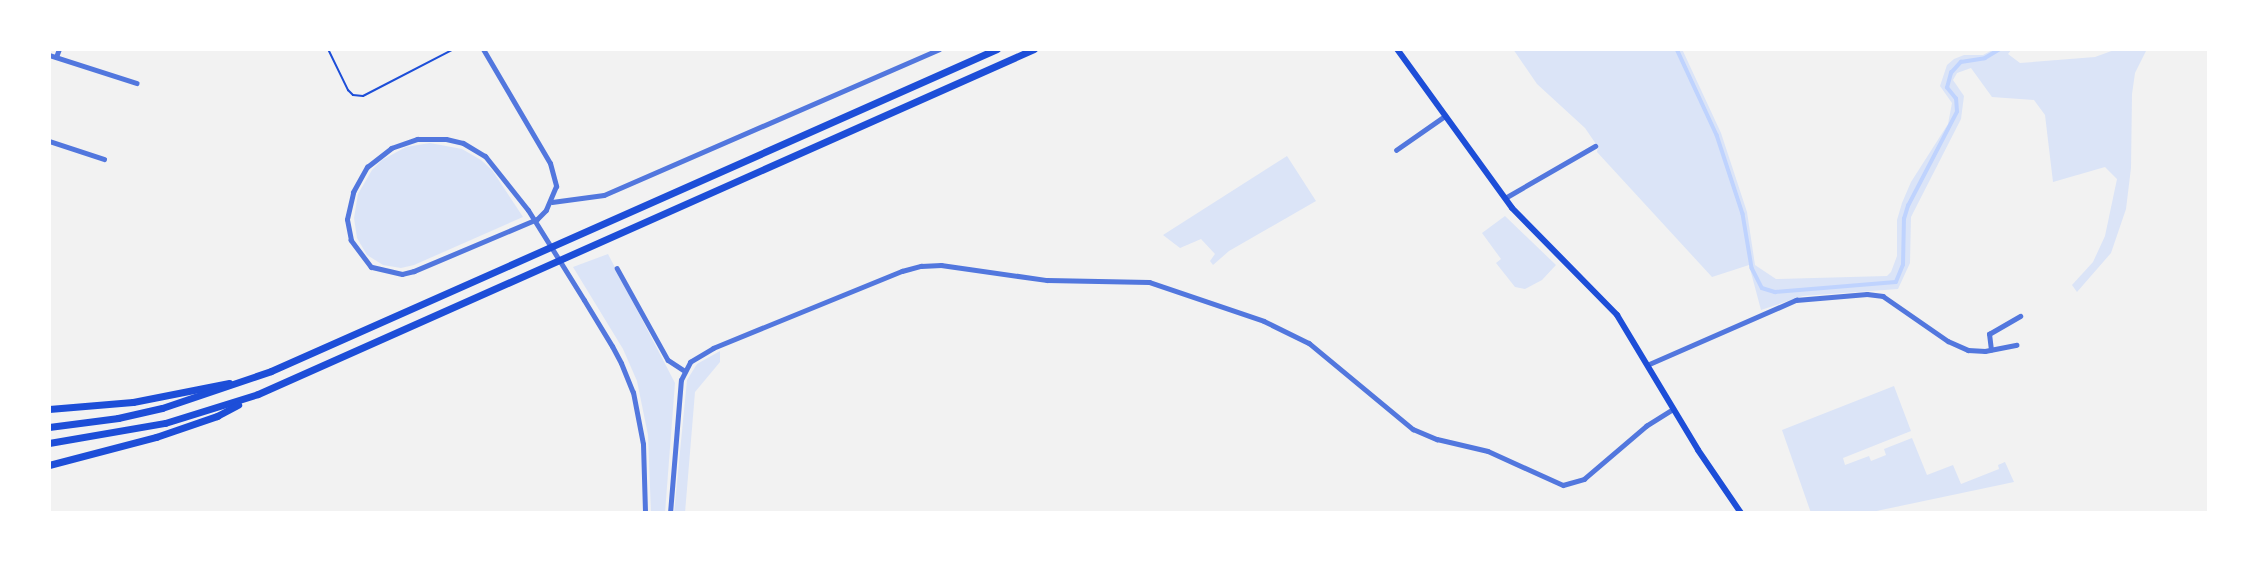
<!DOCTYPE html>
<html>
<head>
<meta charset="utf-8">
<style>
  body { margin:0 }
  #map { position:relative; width:2258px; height:562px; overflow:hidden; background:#f2f2f2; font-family:"Asap Condensed",sans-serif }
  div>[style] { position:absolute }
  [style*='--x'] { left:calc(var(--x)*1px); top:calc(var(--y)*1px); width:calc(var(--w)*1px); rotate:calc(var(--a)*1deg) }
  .green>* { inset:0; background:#dbe4f7 }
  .stream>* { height:3.5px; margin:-1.75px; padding:0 1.75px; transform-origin:1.75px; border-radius:1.75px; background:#bfd3fe }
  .path>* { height:2px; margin:-1px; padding:0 1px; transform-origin:1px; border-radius:1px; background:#1d4ed8 }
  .minor>* { height:4.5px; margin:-2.25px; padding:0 2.25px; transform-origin:2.25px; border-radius:2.25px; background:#5277de }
  .tertiary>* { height:5px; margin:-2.5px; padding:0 2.5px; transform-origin:2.5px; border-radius:2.5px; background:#5277de }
  .secondary>* { height:6px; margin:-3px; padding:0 3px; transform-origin:3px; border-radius:3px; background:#1d4ed8 }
  .trunk>* { height:7px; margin:-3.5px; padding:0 3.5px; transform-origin:3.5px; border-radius:3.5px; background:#1d4ed8 }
  span { translate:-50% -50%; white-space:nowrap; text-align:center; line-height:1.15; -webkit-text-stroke:7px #fff; paint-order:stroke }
  .frame { position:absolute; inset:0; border:51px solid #fff; pointer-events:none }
</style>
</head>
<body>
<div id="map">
  <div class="green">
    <i style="clip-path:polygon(1513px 49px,1682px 49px,1721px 133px,1747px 212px,1755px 265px,1776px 279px,1887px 276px,1891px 272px,1897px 256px,1897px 220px,1902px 203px,1911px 182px,1948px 124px,1952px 103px,1940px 86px,1947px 65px,1954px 59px,1964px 55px,1983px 55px,1994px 49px,2012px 49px,2008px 54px,2020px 63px,2095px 57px,2117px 49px,2147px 49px,2135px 73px,2132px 94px,2131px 168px,2126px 209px,2111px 253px,2077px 292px,2072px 285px,2093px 262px,2105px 236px,2117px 179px,2105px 167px,2053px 182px,2045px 115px,2034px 100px,1992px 97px,1971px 68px,1957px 73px,1953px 80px,1964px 96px,1961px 119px,1911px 217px,1910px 263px,1898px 289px,1803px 296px,1761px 310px,1749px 265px,1712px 277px,1597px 152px,1598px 147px,1585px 128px,1537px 84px)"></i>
    <i style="clip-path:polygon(430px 143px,462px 149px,481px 160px,492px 170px,523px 217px,414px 265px,401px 268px,383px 265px,367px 255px,357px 238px,354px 218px,358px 194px,372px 170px,382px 160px,406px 147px)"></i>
    <i style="clip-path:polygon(1287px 156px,1316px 201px,1229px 251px,1213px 265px,1210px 261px,1215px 254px,1201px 239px,1180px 248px,1163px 235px)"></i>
    <i style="clip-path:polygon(1505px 216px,1556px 265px,1542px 280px,1525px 289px,1515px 287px,1496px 263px,1501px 259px,1482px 233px)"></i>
    <i style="clip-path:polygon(608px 254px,675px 383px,665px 513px,651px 513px,648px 435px,637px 381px,623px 349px,573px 267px)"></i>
    <i style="clip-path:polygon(720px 351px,720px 362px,695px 392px,685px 513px,674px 513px,687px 380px,697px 364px)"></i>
    <i style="clip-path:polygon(1894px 386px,1911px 431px,1843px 458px,1845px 465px,1869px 456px,1871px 461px,1886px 455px,1884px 449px,1912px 438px,1927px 475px,1953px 465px,1961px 484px,1999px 469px,1998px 465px,2005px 462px,2014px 482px,1867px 513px,1811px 513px,1782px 430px)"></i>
  </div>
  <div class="stream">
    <i style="--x:1677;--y:49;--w:95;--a:65.1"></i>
    <i style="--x:1717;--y:135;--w:83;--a:71.8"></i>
    <i style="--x:1743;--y:214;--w:55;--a:80.5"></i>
    <i style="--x:1752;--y:268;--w:22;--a:63"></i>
    <i style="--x:1762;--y:288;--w:14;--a:17"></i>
    <i style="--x:1775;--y:292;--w:121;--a:-4.7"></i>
    <i style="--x:1896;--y:282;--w:18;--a:-68"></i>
    <i style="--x:1903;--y:265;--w:46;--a:-88.8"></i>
    <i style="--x:1904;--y:219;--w:14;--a:-73"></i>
    <i style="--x:1908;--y:206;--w:106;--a:-62.5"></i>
    <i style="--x:1957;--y:112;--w:13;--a:-94"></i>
    <i style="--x:1956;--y:99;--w:14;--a:-129"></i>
    <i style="--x:1947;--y:88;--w:16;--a:-75"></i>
    <i style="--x:1951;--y:73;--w:15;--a:-48"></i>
    <i style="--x:1961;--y:62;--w:24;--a:-9"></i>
    <i style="--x:1985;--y:58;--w:17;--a:-31"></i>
  </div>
  <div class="path">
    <i style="--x:328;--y:49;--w:46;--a:64"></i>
    <i style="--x:348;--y:90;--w:7;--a:45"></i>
    <i style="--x:353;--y:95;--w:10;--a:6"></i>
    <i style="--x:363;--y:96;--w:102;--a:-27.3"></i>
  </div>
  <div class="minor">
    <i style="--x:49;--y:55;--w:92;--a:17.7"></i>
    <i style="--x:56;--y:57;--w:9;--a:-69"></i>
    <i style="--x:49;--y:141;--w:58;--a:18.1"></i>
    <i style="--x:1396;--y:150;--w:60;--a:-34.8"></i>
    <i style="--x:1505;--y:198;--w:104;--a:-30"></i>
    <i style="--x:552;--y:202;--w:52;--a:-7.7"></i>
    <i style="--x:604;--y:195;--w:365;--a:-23.5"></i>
    <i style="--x:617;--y:268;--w:105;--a:61"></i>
    <i style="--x:668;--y:360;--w:20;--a:33"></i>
    <i style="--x:1991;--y:350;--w:16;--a:-97"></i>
    <i style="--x:1989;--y:334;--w:36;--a:-30"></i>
    <i style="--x:1647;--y:365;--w:163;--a:-23.6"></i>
    <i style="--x:1796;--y:300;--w:71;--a:-4.8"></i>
    <i style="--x:1867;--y:294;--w:16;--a:7"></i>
    <i style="--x:1883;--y:296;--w:79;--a:34.7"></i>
    <i style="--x:1948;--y:341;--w:22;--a:24"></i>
    <i style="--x:1968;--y:350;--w:17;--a:3"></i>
    <i style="--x:1985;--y:351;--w:32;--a:-11"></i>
    <i style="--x:670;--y:513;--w:133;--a:-85.3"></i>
    <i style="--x:681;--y:380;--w:20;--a:-63"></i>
    <i style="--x:690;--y:362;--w:27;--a:-31"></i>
    <i style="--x:713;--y:348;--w:204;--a:-22.2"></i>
    <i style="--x:902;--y:271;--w:20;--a:-15"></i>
    <i style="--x:921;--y:266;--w:20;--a:-3"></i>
    <i style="--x:941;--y:265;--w:107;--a:8.1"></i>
    <i style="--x:1047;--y:280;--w:102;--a:1.1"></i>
    <i style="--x:1149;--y:282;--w:121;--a:18.7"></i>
    <i style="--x:1264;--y:321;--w:50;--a:26.1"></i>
    <i style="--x:1309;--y:343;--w:135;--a:39.6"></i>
    <i style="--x:1413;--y:429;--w:26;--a:23"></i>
    <i style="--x:1437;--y:439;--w:52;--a:13.2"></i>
    <i style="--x:1488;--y:451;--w:82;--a:24.4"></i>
    <i style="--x:1563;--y:485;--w:22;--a:-16"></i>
    <i style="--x:1584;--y:479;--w:82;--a:-40.5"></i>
    <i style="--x:1646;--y:426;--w:32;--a:-32"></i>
  </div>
  <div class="tertiary">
    <i style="--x:483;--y:49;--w:132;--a:59.6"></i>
    <i style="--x:550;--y:163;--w:24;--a:75"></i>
    <i style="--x:556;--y:186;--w:26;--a:113"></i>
    <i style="--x:546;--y:210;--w:13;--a:135"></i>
    <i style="--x:537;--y:219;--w:134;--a:157.1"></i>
    <i style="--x:414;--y:271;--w:12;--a:166"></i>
    <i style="--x:402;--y:274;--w:32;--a:-167"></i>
    <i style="--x:371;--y:267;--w:34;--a:-127"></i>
    <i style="--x:351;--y:240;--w:21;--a:-101"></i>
    <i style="--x:347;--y:219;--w:28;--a:-77"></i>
    <i style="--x:353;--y:192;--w:29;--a:-61"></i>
    <i style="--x:367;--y:167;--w:31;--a:-38"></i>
    <i style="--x:391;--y:148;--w:28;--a:-19"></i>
    <i style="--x:417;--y:139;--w:29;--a:0"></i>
    <i style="--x:446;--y:139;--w:17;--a:13"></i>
    <i style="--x:463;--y:143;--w:26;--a:31"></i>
    <i style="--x:485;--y:156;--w:69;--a:51.5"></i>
    <i style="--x:528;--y:210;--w:106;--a:58.1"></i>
    <i style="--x:584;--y:300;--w:54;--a:58.7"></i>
    <i style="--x:612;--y:346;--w:19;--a:62"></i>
    <i style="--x:621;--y:363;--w:31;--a:68"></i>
    <i style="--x:633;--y:392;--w:53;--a:79.1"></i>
    <i style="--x:643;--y:444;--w:69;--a:88.3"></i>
  </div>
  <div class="secondary">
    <i style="--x:1397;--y:49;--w:196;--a:54.1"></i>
    <i style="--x:1512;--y:208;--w:150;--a:45.5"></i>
    <i style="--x:1617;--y:315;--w:157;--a:59"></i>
    <i style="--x:1698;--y:450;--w:76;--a:55.7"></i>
  </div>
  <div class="trunk">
    <i style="--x:49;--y:409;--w:84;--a:-4.8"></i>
    <i style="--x:133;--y:402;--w:98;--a:-11.2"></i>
    <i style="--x:49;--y:427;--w:70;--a:-7.4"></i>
    <i style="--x:118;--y:418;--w:45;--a:-12.8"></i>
    <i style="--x:162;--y:408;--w:115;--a:-18.7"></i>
    <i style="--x:271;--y:371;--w:794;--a:-23.92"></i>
    <i style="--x:49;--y:443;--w:118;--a:-9.8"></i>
    <i style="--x:165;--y:423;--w:97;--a:-17.3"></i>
    <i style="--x:258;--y:394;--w:849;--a:-23.97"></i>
    <i style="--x:49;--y:465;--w:111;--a:-14.7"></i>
    <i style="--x:156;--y:437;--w:65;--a:-19"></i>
    <i style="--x:217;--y:416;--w:24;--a:-28"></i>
  </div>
  <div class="frame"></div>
</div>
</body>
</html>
